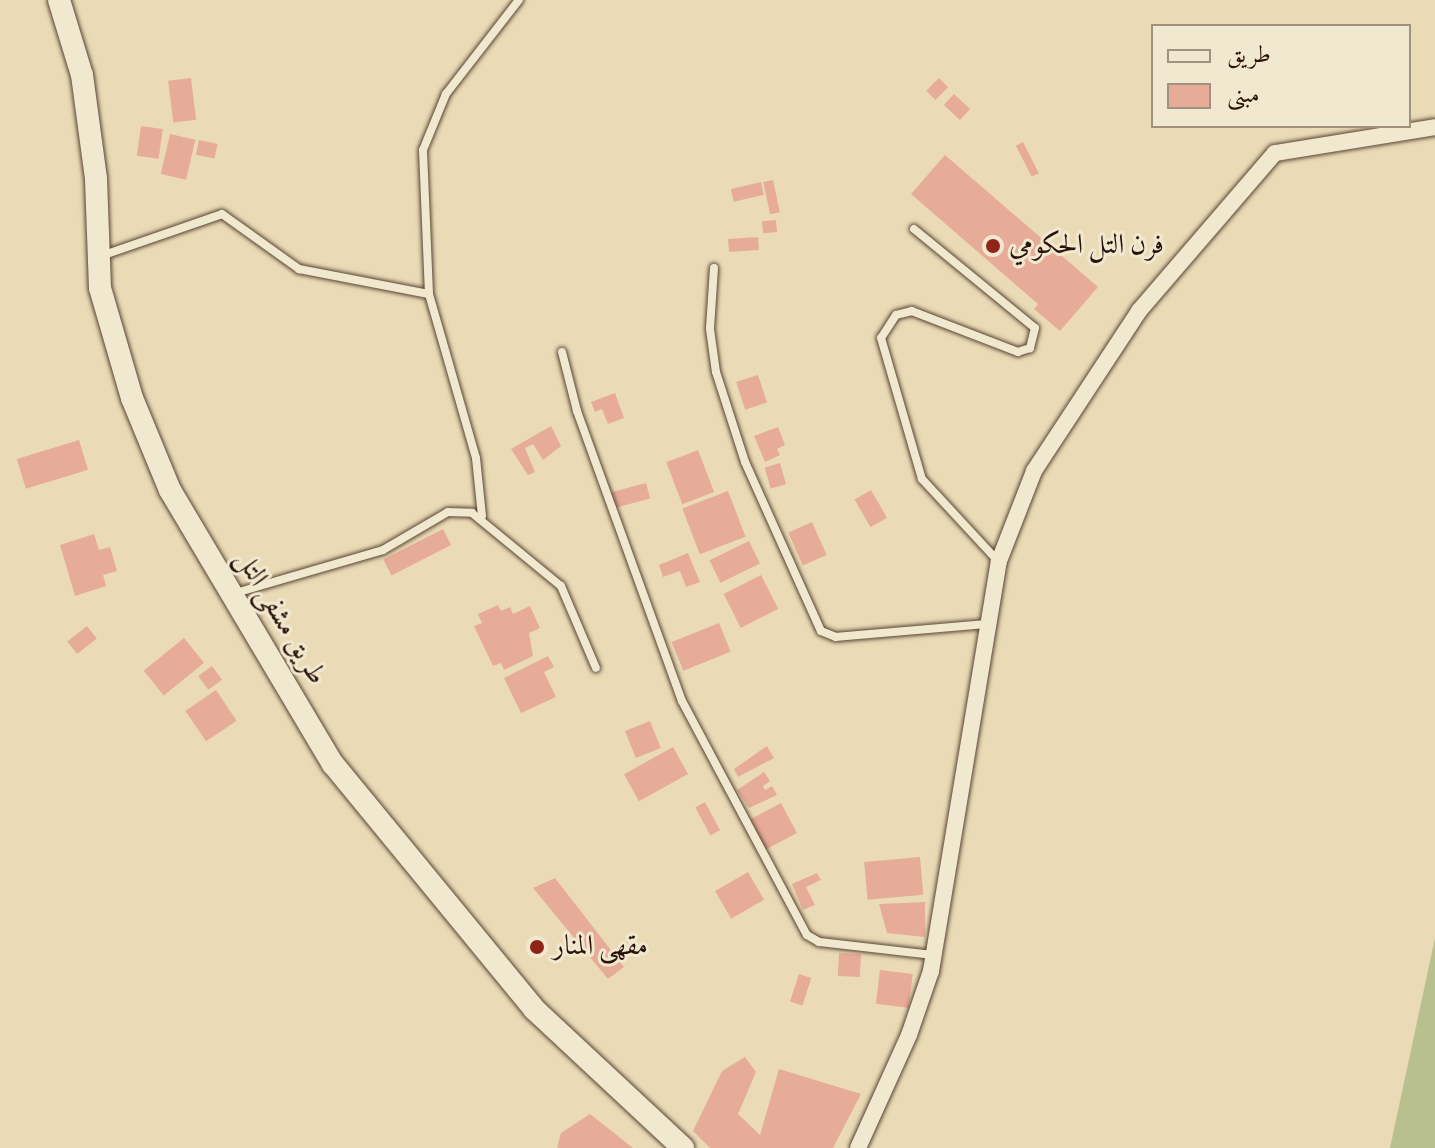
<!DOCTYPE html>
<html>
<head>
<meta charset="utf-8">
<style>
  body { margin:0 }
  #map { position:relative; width:1435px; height:1148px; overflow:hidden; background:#eadbb6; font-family:Vollkorn,Amiri,serif }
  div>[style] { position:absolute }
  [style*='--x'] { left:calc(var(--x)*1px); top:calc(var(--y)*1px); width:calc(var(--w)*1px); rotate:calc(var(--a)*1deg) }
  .green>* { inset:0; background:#b7c08e }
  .building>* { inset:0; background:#e7ac98; transform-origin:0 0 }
  .roads { filter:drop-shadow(0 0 2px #5a4434) drop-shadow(0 0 2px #5a4434) }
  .lane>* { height:8px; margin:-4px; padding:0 4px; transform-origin:4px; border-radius:4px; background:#f1e8d0 }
  .street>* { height:16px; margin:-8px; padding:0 8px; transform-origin:8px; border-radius:8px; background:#f1e8d0 }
  .secondary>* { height:22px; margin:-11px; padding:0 11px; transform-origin:11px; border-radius:11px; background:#f1e8d0 }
  .dots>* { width:22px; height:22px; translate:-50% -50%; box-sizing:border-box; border:4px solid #f1e8d0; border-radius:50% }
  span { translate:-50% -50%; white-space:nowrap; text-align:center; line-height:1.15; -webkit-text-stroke:6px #f1e8d0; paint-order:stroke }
  .poi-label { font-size:28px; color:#2a1208 }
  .left { translate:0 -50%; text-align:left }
  .street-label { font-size:28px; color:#2a1208 }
  .legend { position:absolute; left:1151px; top:24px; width:260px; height:104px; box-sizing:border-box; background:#f1e8d0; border:2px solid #a19280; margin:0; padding:10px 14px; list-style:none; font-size:24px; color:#2a1208 }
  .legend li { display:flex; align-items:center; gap:16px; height:40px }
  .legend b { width:40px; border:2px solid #a19280 }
</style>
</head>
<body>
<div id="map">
  <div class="green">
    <i style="clip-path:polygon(1435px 938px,1435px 1148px,1390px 1148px)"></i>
  </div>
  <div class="building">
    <i style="left:191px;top:78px;width:42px;height:23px;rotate:83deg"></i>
    <i style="left:939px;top:78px;width:13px;height:18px;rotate:45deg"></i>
    <i style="left:954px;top:94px;width:22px;height:15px;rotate:43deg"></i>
    <i style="left:141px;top:126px;width:22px;height:30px;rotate:8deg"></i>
    <i style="left:170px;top:134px;width:26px;height:41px;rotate:13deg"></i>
    <i style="left:199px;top:140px;width:19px;height:15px;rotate:12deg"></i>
    <i style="left:1023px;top:142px;width:35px;height:8px;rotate:63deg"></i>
    <i style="clip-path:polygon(945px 155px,1098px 287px,1060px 331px,1034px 309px,1038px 304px,911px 194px)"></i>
    <i style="left:773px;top:180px;width:33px;height:10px;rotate:78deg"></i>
    <i style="left:761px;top:182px;width:13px;height:31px;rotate:77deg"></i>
    <i style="left:776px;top:220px;width:12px;height:14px;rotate:85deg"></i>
    <i style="left:758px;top:237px;width:13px;height:30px;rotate:86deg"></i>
    <i style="left:758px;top:375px;width:29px;height:23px;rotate:72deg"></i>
    <i style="clip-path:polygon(615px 393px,624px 418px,608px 424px,602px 409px,595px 412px,591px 402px)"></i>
    <i style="clip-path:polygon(551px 426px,561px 446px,543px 460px,533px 444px,525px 448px,535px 472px,528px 475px,511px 449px)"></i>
    <i style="clip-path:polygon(778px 427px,785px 445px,777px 449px,780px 455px,765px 462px,754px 436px)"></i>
    <i style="left:79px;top:440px;width:31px;height:65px;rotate:73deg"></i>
    <i style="left:698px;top:450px;width:45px;height:34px;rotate:69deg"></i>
    <i style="left:780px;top:463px;width:22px;height:16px;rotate:74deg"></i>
    <i style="left:646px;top:483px;width:16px;height:37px;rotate:75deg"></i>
    <i style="left:871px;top:490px;width:32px;height:19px;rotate:60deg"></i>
    <i style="left:728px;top:491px;width:49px;height:49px;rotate:69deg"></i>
    <i style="left:812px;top:522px;width:36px;height:26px;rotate:66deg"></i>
    <i style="left:443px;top:529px;width:18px;height:67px;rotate:63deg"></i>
    <i style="clip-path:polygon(94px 534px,99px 550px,110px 547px,117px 571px,103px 575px,106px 586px,75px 596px,60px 545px)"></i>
    <i style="left:749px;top:541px;width:25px;height:44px;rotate:64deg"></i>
    <i style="clip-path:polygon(688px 553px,700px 582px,686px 587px,680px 571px,663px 577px,659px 565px)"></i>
    <i style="left:761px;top:575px;width:38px;height:42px;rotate:63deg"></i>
    <i style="clip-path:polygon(498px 605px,501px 611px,510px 607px,513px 614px,530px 606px,540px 628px,529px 633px,533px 656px,504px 670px,501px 663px,493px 666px,474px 626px,482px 623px,478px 614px)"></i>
    <i style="left:719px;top:623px;width:31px;height:51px;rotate:68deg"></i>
    <i style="left:87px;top:626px;width:16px;height:25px;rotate:52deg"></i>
    <i style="left:184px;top:638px;width:32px;height:52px;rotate:51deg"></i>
    <i style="clip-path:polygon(548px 656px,554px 667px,544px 672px,556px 697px,521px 713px,504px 678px)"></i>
    <i style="left:212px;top:666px;width:17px;height:17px;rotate:54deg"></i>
    <i style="left:216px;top:690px;width:37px;height:37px;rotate:56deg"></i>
    <i style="left:650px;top:721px;width:29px;height:27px;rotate:68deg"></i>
    <i style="clip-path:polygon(767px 746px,774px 758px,738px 777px,734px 769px)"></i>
    <i style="left:673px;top:747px;width:31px;height:56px;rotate:61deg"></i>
    <i style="clip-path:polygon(764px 772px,770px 781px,763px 786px,765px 790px,772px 786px,777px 795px,749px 808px,737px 790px)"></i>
    <i style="left:705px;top:802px;width:32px;height:11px;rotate:62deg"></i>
    <i style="left:781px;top:803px;width:34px;height:38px;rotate:62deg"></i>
    <i style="left:920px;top:857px;width:38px;height:56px;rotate:85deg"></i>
    <i style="left:748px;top:872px;width:32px;height:38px;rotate:60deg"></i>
    <i style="clip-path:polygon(817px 873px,821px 880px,806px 887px,815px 905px,803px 910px,792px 884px)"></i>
    <i style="clip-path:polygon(555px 878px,624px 967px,608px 979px,533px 888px)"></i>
    <i style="clip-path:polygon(925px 902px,925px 937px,887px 933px,879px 904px)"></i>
    <i style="left:839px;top:953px;width:22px;height:23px;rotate:3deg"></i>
    <i style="left:880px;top:970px;width:33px;height:34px;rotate:7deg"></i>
    <i style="left:799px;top:974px;width:13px;height:29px;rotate:18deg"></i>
    <i style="clip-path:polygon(745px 1057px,756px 1072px,738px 1114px,760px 1135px,779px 1069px,861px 1094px,833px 1148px,710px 1148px,693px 1131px,722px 1071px)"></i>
    <i style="clip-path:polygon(590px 1114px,633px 1148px,557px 1148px,561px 1133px)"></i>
  </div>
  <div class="roads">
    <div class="lane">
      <i style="--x:914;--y:229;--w:156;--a:39.3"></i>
      <i style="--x:1035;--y:328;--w:21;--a:104"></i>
      <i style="--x:1030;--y:348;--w:13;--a:162"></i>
      <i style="--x:1018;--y:352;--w:114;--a:-158.9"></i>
      <i style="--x:912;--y:311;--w:16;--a:166"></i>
      <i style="--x:896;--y:315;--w:27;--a:123"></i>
      <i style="--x:881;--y:338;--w:147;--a:73.8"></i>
      <i style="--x:922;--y:479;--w:112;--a:47.2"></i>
      <i style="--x:101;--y:256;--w:128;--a:-19.1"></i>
      <i style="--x:222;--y:214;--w:95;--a:35.5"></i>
      <i style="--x:299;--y:269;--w:132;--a:10.9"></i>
      <i style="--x:714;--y:268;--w:61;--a:93.8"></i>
      <i style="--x:710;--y:329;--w:43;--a:82.1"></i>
      <i style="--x:716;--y:372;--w:95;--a:72.1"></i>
      <i style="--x:745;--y:462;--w:185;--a:65.8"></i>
      <i style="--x:821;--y:631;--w:16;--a:22"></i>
      <i style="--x:836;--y:637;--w:153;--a:-4.9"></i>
      <i style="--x:562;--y:352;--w:61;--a:75.7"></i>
      <i style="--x:577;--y:411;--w:308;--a:70.1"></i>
      <i style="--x:682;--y:701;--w:265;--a:61.9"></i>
      <i style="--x:807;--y:935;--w:14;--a:30"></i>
      <i style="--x:819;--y:942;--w:115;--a:6.5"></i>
      <i style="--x:482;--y:516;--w:58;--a:-95.9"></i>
      <i style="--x:476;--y:458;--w:171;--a:-106"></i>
      <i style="--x:429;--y:294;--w:144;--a:-92.4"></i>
      <i style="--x:423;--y:150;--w:61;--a:-67.7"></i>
      <i style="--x:446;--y:94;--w:119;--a:-52.2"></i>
      <i style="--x:232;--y:594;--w:157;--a:-16.2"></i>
      <i style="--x:383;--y:550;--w:75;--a:-30.3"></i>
      <i style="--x:448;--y:512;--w:24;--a:2"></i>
      <i style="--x:472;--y:513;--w:115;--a:39.4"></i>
      <i style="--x:561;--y:586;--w:89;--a:66.9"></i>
    </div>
    <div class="street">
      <i style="--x:858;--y:1148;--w:124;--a:-65.7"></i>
      <i style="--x:909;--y:1035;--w:68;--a:-71"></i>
      <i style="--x:931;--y:971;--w:416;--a:-80.6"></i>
      <i style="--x:999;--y:561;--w:97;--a:-68.7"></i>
      <i style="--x:1034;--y:471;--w:191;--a:-56.7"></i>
      <i style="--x:1139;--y:311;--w:208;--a:-49.3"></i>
      <i style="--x:1275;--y:153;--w:162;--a:-9.2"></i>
    </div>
    <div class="secondary">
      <i style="--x:59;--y:0;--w:78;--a:73"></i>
      <i style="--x:82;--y:75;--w:105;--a:82.3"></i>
      <i style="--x:96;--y:179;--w:109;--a:87.9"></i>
      <i style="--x:100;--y:288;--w:115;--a:73.8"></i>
      <i style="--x:132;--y:398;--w:100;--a:67.6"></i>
      <i style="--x:170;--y:490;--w:319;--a:59.3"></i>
      <i style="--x:333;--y:764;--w:317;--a:50.6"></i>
      <i style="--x:534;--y:1009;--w:204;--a:43"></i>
    </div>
  </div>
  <div class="dots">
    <i style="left:993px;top:246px;background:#8f2418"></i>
    <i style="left:537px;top:947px;background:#8f2418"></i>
  </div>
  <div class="poi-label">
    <span class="left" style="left:1009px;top:246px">فرن التل الحكومي</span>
    <span class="left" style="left:553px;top:947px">مقهى المنار</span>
  </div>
  <div class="street-label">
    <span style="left:280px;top:618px;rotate:59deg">طريق مشفى التل</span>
  </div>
  <ul class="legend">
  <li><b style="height:10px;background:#f1e8d0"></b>طريق</li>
  <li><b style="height:22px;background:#e7ac98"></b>مبنى</li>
  </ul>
</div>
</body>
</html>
